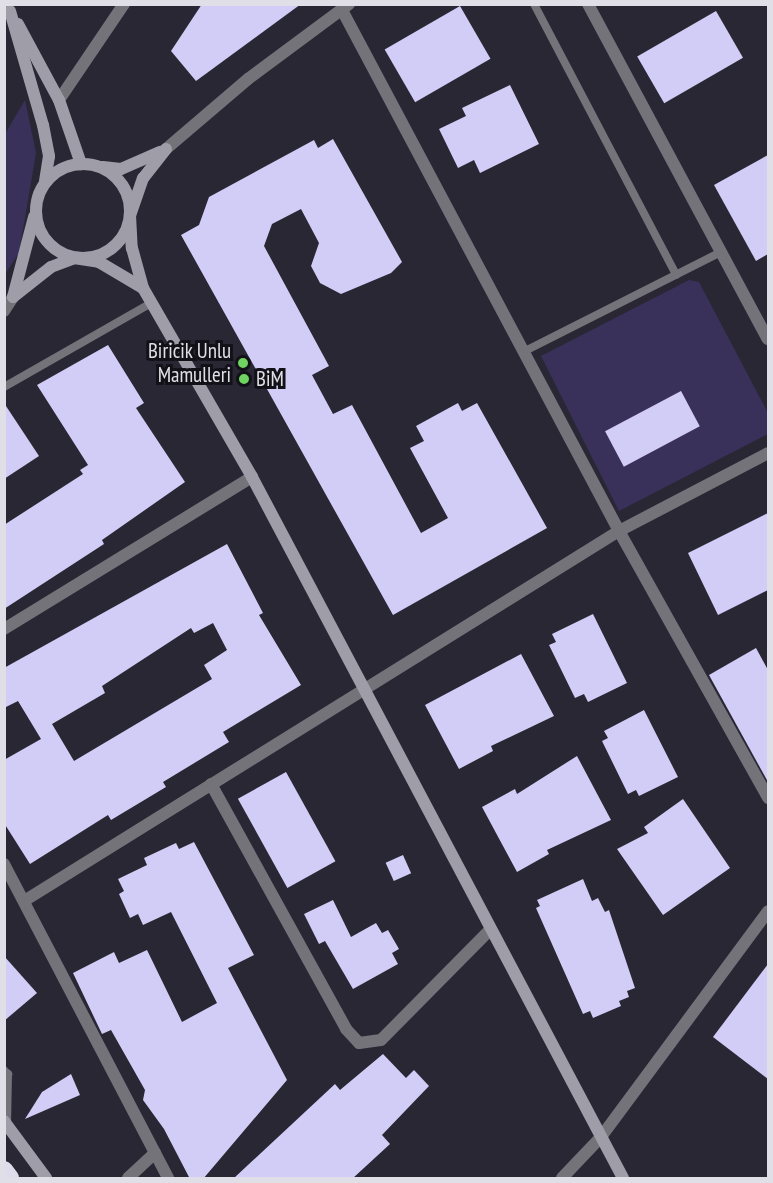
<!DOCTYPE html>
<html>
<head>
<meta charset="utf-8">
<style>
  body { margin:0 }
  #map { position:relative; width:773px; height:1183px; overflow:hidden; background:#292734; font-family:"PT Sans Narrow",sans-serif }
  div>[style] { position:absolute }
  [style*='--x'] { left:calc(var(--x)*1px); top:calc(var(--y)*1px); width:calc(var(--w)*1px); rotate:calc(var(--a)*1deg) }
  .green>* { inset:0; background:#393159 }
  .building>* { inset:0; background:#d2cdf6; transform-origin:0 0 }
  .lane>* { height:8px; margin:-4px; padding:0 4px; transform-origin:4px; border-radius:4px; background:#74737a }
  .street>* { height:12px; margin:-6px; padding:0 6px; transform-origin:6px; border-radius:6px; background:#74737a }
  .secondary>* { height:12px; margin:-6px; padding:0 6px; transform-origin:6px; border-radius:6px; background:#9e9da8 }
  .secondary>.ring { margin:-6px; padding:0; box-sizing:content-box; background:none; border:12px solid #9e9da8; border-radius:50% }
  .highway>* { height:18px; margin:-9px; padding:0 9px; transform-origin:9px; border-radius:9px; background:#dddbec }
  .dots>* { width:16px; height:16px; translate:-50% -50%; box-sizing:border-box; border:3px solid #121117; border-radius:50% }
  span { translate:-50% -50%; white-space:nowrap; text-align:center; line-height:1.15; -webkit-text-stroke:6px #121117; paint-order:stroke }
  .poi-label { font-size:21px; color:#e0dfe8 }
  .right { translate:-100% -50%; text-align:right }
  .left { translate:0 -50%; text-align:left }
  .frame { position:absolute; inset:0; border:6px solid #e0dfe8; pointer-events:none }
</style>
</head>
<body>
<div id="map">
  <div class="green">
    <i style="clip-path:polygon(25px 100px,36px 153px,19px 253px,5px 274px,5px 134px)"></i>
    <i style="clip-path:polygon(689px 280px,699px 282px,768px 413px,768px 434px,619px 511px,541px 356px)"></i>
  </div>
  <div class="building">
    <i style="clip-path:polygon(202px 4px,301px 4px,196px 81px,171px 51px)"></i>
    <i style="left:460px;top:6px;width:61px;height:87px;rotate:60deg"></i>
    <i style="left:716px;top:11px;width:54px;height:91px;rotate:60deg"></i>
    <i style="clip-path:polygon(510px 85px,539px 144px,480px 173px,474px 160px,458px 168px,439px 129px,466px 116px,462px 108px)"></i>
    <i style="clip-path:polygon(333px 139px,402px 262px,391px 273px,341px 294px,320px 283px,311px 266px,319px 243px,301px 209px,272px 224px,264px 246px,329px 366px,312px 375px,333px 414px,352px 405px,421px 533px,448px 518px,410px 448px,424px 441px,416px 426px,458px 403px,462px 411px,477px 403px,547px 528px,393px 615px,181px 235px,199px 225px,209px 197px,314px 140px,318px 148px)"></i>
    <i style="clip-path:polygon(768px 155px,768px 254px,756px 261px,714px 185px)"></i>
    <i style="clip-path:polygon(108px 345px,144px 403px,136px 408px,185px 482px,102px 540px,104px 544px,4px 609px,4px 525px,83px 474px,80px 470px,88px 465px,37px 385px)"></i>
    <i style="left:681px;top:391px;width:40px;height:86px;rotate:62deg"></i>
    <i style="clip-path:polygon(4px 403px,39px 456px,4px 479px)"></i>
    <i style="clip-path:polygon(768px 513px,768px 590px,718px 615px,688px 553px)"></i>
    <i style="clip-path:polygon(evenodd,227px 544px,263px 613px,259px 615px,301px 685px,223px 732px,229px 742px,163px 782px,166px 787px,111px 820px,108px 815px,30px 864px,4px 823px,4px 760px,41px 739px,18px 701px,4px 708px,4px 668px,227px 544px,213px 623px,227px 650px,204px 665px,212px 679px,74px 761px,52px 724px,105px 693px,102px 686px,191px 628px,194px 633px,213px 623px)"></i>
    <i style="clip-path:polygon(593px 614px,627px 683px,588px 702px,584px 694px,575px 698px,549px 645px,556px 642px,552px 634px)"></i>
    <i style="clip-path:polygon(756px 648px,768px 670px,768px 782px,709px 675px)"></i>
    <i style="clip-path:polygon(521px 654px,554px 716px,491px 746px,493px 751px,459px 769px,425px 705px)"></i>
    <i style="clip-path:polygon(644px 710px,678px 777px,639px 796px,636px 790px,628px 794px,602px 741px,608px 738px,604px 731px)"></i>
    <i style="clip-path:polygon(577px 756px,611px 820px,547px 850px,549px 854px,517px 872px,482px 807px,515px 789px,517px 794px)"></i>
    <i style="left:286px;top:772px;width:102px;height:55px;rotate:61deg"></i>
    <i style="clip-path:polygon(683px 799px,730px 868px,663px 915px,617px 849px,648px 833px,644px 827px)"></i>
    <i style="clip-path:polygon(194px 842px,254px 955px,228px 968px,287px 1080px,203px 1179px,190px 1179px,164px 1129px,143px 1100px,145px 1090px,111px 1030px,102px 1034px,73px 973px,114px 952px,119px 963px,147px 950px,182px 1022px,217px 1003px,171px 912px,143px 925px,138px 914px,130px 918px,119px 894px,124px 891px,118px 879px,147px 865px,144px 858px,176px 843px,179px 849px)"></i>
    <i style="left:403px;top:855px;width:20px;height:19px;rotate:66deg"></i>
    <i style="clip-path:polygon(583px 879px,592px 901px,598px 898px,605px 912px,609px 910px,635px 988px,627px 991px,629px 997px,619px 1001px,621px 1006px,593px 1018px,590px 1011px,583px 1014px,536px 908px,540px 906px,537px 900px)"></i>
    <i style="clip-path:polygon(333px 900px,351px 937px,376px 923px,382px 933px,388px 930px,399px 949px,392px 953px,398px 964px,353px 989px,325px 941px,319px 944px,304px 914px)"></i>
    <i style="clip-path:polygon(4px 956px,37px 993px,4px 1021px)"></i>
    <i style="clip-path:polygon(768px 964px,768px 1079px,713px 1037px)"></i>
    <i style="clip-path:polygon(383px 1054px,406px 1078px,414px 1070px,429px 1086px,382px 1135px,390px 1144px,352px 1179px,233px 1179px,335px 1084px,340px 1090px)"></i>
    <i style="clip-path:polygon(71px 1074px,80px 1095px,25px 1119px,42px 1092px)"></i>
  </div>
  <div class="lane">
    <i style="--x:534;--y:4;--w:306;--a:62.3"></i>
    <i style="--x:523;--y:352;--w:222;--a:-26.8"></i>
    <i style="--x:4;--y:387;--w:169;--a:-29.7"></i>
    <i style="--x:4;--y:1070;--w:6;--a:45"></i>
    <i style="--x:8;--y:1074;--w:50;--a:91.1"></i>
  </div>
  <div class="street">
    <i style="--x:588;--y:4;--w:380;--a:61.8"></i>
    <i style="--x:342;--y:10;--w:590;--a:62"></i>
    <i style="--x:619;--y:531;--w:306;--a:60.8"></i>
    <i style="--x:59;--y:100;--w:116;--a:-55.9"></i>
    <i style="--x:166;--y:149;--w:108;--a:-40.5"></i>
    <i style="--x:248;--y:79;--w:126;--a:-36.6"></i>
    <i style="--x:4;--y:311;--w:17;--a:-57"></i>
    <i style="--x:4;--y:629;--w:291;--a:-31.5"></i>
    <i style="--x:211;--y:784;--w:280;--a:61.1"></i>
    <i style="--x:346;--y:1029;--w:19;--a:47"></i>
    <i style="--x:359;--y:1043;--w:22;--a:-8"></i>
    <i style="--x:381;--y:1040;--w:155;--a:-45.3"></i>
    <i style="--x:4;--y:864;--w:354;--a:62.4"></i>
    <i style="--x:24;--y:901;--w:701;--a:-31.88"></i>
    <i style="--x:619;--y:531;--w:168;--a:-27.6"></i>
    <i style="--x:128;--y:1178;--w:37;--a:-43"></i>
    <i style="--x:562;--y:1178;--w:57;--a:-46.4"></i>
    <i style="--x:601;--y:1137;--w:281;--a:-53.5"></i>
  </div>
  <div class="secondary">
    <i style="--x:10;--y:11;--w:119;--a:73.9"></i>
    <i style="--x:43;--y:125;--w:32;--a:79"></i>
    <i style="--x:49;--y:156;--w:26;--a:99"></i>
    <i style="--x:18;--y:24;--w:86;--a:61.7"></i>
    <i style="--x:59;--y:100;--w:68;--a:71"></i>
    <i style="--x:166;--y:149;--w:37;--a:128"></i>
    <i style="--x:143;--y:178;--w:39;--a:109"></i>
    <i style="--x:130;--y:215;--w:33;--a:87"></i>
    <i style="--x:132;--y:248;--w:41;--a:74.6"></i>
    <i style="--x:143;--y:288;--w:218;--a:60"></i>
    <i style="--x:252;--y:477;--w:793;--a:62.11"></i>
    <i class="ring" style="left:36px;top:164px;width:82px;height:82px"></i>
    <i style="--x:103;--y:167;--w:18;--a:6"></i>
    <i style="--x:121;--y:169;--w:43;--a:-23.6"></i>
    <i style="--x:13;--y:297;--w:48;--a:-38.3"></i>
    <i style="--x:51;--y:267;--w:25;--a:-21"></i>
    <i style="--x:74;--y:258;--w:25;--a:9"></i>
    <i style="--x:99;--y:262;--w:51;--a:30.6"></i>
    <i style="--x:13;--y:297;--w:83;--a:-75.3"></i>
    <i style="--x:4;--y:1121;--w:71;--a:53.6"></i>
  </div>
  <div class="highway">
    <i style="--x:4;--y:1170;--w:10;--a:53"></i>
  </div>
  <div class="dots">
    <i style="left:243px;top:363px;background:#6ed360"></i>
    <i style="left:244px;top:379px;background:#6ed360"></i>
  </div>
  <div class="poi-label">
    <span class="right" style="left:231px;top:363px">Biricik Unlu<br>Mamulleri</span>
    <span class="left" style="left:256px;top:379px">BiM</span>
  </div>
  <div class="frame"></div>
</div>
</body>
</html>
